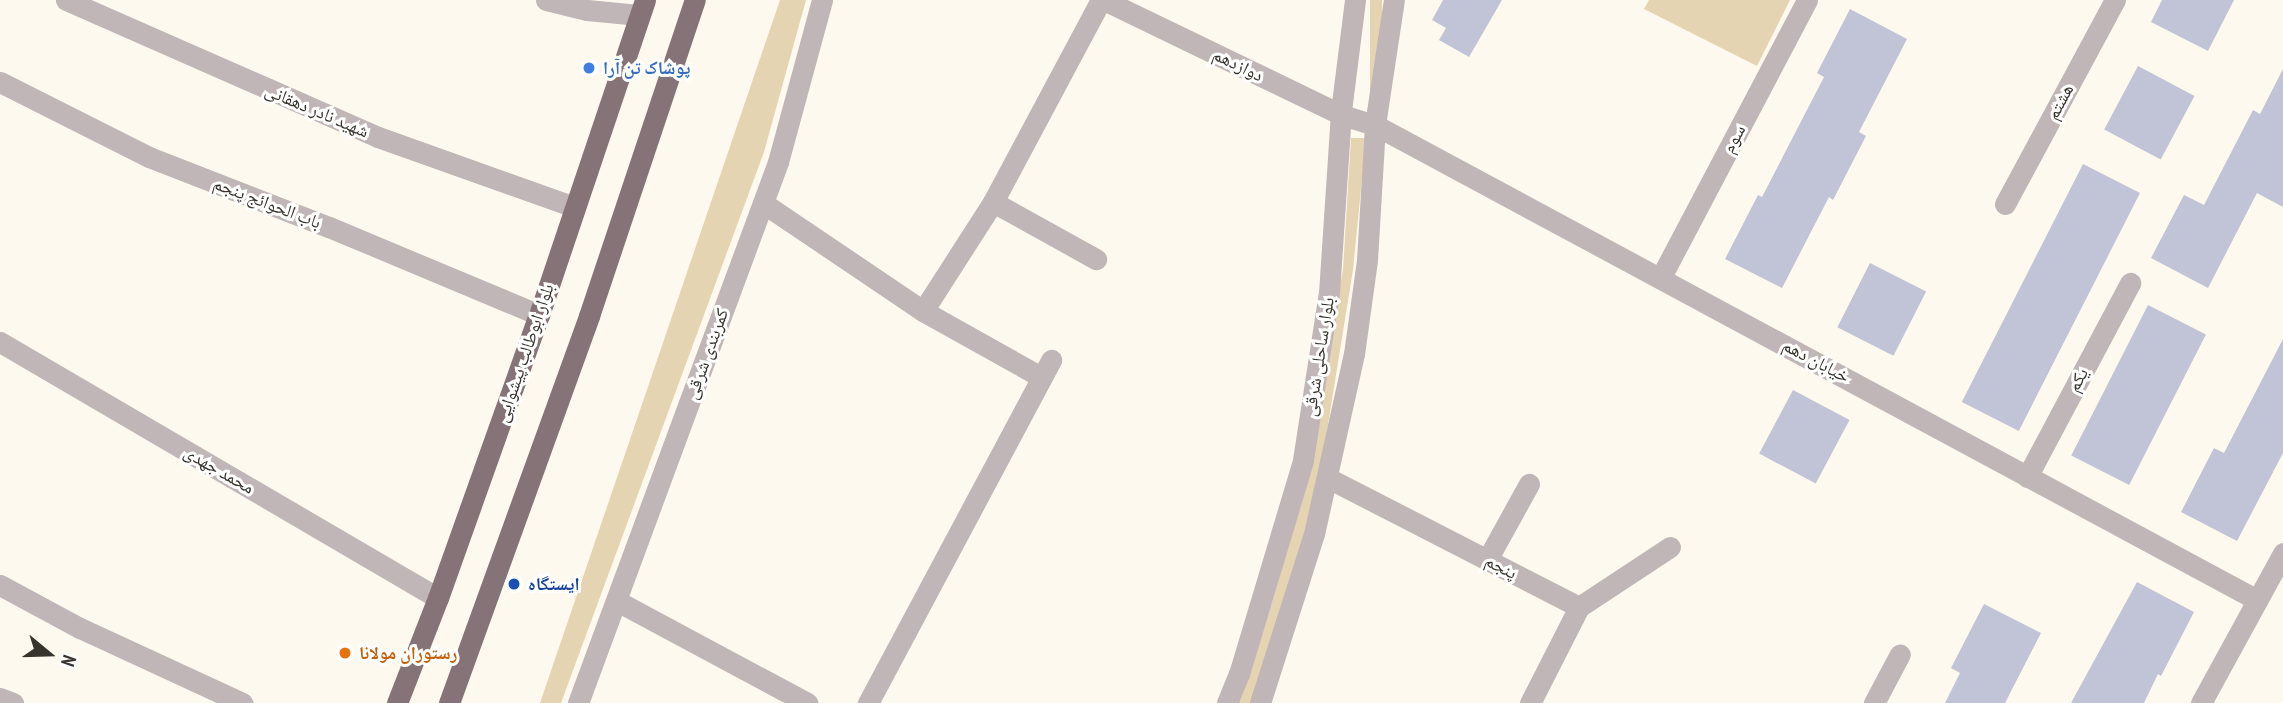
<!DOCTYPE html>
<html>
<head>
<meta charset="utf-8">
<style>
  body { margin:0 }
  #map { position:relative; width:2283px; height:703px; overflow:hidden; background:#fef9ee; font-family:"PT Sans Narrow","Noto Naskh Arabic",sans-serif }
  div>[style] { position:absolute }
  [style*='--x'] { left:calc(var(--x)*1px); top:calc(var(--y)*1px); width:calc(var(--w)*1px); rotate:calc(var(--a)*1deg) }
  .green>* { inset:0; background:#e5d4b1; transform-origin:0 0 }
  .building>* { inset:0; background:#c1c3d6; transform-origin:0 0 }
  .minor>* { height:21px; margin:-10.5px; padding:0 10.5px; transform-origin:10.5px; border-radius:10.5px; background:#c0b6b7 }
  .tertiary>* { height:21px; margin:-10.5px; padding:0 10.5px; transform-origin:10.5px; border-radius:10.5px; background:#c0b6b7 }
  .trunk>* { height:21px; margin:-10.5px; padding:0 10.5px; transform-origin:10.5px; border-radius:10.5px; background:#867377 }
  .dots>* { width:19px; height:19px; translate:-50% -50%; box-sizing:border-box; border:4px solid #fff; border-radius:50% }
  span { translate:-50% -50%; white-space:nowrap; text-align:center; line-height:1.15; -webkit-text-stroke:6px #fff; paint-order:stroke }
  .street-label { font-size:18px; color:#37342d }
  .shop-label { font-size:18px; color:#366cbe; font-weight:700 }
  .left { translate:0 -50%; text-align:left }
  .transit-label { font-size:18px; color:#164399; font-weight:700 }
  .food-label { font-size:18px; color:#c56008; font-weight:700 }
  .north { position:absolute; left:14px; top:619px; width:70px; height:70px; -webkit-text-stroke:5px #fff; paint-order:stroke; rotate:109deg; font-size:19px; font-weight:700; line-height:28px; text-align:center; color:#37342d }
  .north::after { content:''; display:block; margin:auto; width:24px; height:32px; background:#37342d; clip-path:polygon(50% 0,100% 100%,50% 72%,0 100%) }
</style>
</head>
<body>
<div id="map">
  <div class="green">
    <i style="clip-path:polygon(780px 0,806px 0,764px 152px,561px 703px,540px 703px)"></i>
    <i style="left:1370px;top:0;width:12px;height:96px"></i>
    <i style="clip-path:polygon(1649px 0,1790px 0,1757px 66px,1644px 9px)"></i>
    <i style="clip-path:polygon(1351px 138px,1366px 138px,1353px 270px,1319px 480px,1283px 609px,1251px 703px,1238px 703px,1272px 603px,1308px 476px,1343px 269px)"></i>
  </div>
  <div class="building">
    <i style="clip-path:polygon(1443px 0,1502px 0,1469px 57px,1439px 40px,1446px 28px,1432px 20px)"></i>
    <i style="clip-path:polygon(2162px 0,2234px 0,2208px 51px,2151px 22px)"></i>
    <i style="clip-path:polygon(1850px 9px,1907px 39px,1859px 132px,1866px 136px,1833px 200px,1829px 197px,1782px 288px,1725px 259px,1758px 195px,1762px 197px,1824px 77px,1817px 73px)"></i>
    <i style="left:2138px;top:66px;width:64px;height:72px;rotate:28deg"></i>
    <i style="clip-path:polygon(2283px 69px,2283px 207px,2257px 193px,2208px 288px,2151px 258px,2184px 195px,2204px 205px,2253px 110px,2260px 114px)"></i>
    <i style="left:2083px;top:164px;width:64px;height:267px;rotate:27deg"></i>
    <i style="left:1870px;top:263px;width:63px;height:72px;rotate:27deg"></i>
    <i style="left:2148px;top:305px;width:65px;height:169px;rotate:27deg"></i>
    <i style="clip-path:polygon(2283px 339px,2283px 453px,2237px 541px,2181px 512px,2214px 448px,2224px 453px)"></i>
    <i style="left:1793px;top:390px;width:64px;height:72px;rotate:28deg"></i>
    <i style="clip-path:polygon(2137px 582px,2194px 612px,2161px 676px,2158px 674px,2144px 703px,2071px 703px)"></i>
    <i style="clip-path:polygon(1984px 604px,2041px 633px,2005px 703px,1945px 703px,1960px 673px,1951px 668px)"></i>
  </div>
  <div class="minor">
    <i style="--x:66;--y:0;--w:341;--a:23.7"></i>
    <i style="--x:378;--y:137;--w:209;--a:19.6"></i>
    <i style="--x:546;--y:0;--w:42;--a:13.7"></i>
    <i style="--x:587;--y:10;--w:52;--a:5.5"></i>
    <i style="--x:0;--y:82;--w:167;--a:26.7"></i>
    <i style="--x:149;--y:157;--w:193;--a:21.3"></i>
    <i style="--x:329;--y:227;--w:228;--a:22.7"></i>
    <i style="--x:993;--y:202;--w:118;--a:29"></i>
    <i style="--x:763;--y:203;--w:193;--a:34"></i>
    <i style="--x:923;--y:311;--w:135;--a:29.2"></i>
    <i style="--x:2005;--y:204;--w:232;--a:-61.7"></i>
    <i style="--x:1661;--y:277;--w:313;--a:-62.2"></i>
    <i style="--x:923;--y:311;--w:130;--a:-57.3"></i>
    <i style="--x:993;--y:202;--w:229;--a:-61.9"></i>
    <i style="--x:0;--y:342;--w:507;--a:30.31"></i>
    <i style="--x:2027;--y:477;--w:220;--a:-62"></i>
    <i style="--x:1328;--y:478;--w:282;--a:27.2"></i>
    <i style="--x:1579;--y:607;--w:108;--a:117"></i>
    <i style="--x:1487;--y:560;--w:87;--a:-61.1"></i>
    <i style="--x:0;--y:585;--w:91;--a:28.3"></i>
    <i style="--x:80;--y:628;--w:179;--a:24.8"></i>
    <i style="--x:617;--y:601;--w:216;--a:28.2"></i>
    <i style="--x:1579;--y:607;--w:109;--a:-33.4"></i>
    <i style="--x:0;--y:698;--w:14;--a:21"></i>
    <i style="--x:868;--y:703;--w:389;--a:-61.9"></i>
    <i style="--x:1874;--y:703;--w:55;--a:-62"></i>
  </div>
  <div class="tertiary">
    <i style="--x:1104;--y:0;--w:264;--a:25.8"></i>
    <i style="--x:1342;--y:115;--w:34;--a:17"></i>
    <i style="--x:1375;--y:125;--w:1002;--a:28.3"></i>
    <i style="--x:578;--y:703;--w:577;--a:-69.71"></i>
    <i style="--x:778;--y:162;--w:168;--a:-74.8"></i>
    <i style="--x:1227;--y:703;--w:31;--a:-68"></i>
    <i style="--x:1239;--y:674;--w:223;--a:-73.3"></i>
    <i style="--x:1303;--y:460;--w:169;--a:-81.2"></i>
    <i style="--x:1329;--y:293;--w:182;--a:-86.2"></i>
    <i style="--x:1341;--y:111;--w:112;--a:-82.8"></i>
    <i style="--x:1260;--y:703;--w:177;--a:-72.3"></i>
    <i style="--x:1314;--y:534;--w:184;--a:-77.5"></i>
    <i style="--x:1354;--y:354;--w:95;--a:-82.1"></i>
    <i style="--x:1367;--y:260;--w:135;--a:-86.6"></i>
    <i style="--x:1375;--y:125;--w:126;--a:-81.4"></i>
    <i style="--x:2201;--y:703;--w:171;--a:-61.3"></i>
  </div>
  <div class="trunk">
    <i style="--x:397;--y:703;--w:113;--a:-68.7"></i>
    <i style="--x:438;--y:598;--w:300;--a:-70.4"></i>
    <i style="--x:539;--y:315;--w:332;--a:-71.4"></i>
    <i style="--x:449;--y:703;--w:412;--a:-70.1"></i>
    <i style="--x:589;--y:316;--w:333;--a:-71.5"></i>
  </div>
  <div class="dots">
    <i style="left:589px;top:68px;background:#3f7fe0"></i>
    <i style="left:514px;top:584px;background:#1a4fb4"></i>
    <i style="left:345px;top:653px;background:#e8710a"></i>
  </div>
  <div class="street-label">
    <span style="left:1238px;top:65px;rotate:26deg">دوازدهم</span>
    <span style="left:2060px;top:102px;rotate:-62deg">هشتم</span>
    <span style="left:317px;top:111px;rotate:23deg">شهید نادر دهقانی</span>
    <span style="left:1734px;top:139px;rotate:-62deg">سوم</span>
    <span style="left:267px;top:203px;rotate:21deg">باب الحوائج پنجم</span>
    <span style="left:525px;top:353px;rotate:-71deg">بلوار ابوطالب پیشوایی</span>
    <span style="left:707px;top:354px;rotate:-70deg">کمربندی شرقی</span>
    <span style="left:1319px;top:357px;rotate:-81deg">بلوار ساحلی شرقی</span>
    <span style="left:1816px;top:361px;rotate:28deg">خیابان دهم</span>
    <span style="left:2078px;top:380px;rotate:-62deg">یکم</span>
    <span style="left:219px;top:470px;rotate:30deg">محمد جهدی</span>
    <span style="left:1501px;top:567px;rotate:27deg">پنجم</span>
  </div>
  <div class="shop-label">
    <span class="left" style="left:603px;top:68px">پوشاک تن آرا</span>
  </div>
  <div class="transit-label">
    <span class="left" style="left:528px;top:584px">ایستگاه</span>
  </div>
  <div class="food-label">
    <span class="left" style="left:359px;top:653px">رستوران مولانا</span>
  </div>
  <div class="north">N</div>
</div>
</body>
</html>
